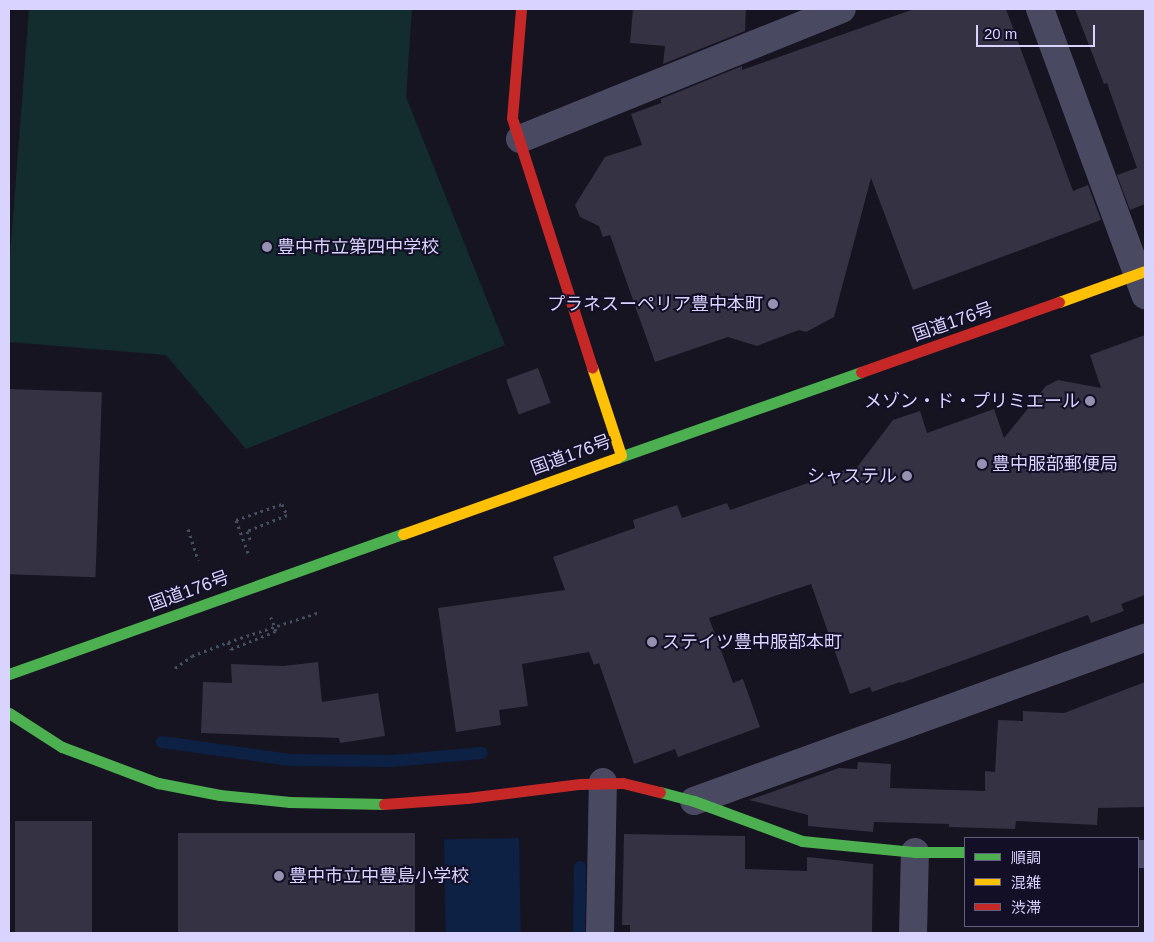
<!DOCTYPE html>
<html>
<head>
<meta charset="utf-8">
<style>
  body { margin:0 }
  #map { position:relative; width:1154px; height:942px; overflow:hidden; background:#161421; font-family:Helvetica,"Noto Sans JP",sans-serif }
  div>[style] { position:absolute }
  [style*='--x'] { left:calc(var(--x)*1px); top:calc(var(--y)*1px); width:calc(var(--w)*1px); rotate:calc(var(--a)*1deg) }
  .green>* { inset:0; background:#132c2d }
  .water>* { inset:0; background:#0d2144; transform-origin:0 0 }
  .stream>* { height:12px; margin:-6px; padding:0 6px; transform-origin:6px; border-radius:6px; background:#0d2144 }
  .building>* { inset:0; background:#343243; transform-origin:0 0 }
  .path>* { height:3px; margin-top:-1.5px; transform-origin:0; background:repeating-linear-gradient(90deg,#44505f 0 2.5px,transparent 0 6.5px) }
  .street>* { height:28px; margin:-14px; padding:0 14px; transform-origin:14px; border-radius:14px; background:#4a4962 }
  .fast>* { height:11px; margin:-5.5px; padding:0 5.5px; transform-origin:5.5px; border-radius:5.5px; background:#4caf50 }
  .slow>* { height:11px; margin:-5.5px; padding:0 5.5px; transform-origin:5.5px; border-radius:5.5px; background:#ffc107 }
  .jam>* { height:11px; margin:-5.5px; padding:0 5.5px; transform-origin:5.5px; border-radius:5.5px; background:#c62828 }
  .dots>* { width:14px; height:14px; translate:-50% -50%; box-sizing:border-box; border:2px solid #130f26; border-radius:50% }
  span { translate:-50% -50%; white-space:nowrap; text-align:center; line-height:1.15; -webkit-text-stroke:4px #130f26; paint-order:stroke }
  .poi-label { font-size:18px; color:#d9d4ff }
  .left { translate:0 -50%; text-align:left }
  .right { translate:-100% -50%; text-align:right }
  .street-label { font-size:18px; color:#d9d4ff }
  .frame { position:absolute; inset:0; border:10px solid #d9d4ff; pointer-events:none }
  .legend { position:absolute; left:964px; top:837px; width:175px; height:90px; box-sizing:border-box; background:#130f26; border:1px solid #625e7d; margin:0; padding:6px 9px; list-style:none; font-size:15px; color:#d9d4ff }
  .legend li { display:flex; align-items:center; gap:10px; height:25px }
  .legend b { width:25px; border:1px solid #625e7d }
  .scale { position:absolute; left:976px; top:25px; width:119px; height:22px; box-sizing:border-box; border:2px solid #d9d4ff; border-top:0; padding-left:6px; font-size:15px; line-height:18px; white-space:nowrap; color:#d9d4ff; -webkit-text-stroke:4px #130f26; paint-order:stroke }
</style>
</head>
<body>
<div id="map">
  <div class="green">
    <i style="clip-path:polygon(29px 9px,412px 9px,406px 97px,505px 345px,246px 449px,166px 355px,9px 342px,9px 269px)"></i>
  </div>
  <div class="water">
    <i style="left:519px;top:838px;width:95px;height:75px;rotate:89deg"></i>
  </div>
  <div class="stream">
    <i style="--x:162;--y:742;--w:129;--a:8"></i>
    <i style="--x:290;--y:760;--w:101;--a:0.6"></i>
    <i style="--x:391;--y:761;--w:91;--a:-5"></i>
    <i style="--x:579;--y:933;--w:66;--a:-89.1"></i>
  </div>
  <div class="building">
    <i style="clip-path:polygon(633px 9px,746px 9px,745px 31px,663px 64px,665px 46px,630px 43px)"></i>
    <i style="clip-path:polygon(914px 9px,1006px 9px,1073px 191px,1088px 185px,1101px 220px,913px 290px,871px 178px,834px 317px,806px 332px,799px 330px,757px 346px,728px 337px,655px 362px,610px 235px,603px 237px,599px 226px,580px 217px,575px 205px,605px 157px,642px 145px,631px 114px,661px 103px,661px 99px,742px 66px,742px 70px)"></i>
    <i style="clip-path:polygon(1075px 9px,1145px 9px,1145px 204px,1130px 210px,1117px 175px,1137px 168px,1107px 83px,1104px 84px)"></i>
    <i style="clip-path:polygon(1145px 335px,1145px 595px,1121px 604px,1124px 611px,1091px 623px,1088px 615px,901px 683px,900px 682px,872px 692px,870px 687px,850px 694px,811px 584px,709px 618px,733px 683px,743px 679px,760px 727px,678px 757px,675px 749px,634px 764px,599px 663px,594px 665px,589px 652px,522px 664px,528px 706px,499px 710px,501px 725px,456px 732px,438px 608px,565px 590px,553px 557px,635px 528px,633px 520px,677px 505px,682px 518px,727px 503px,730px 510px,854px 467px,855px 470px,893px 420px,920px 411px,927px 433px,994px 409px,1004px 438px,1046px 386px,1058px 380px,1101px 388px,1090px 355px)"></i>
    <i style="left:538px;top:368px;width:37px;height:34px;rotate:70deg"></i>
    <i style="left:9px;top:389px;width:93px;height:185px;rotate:2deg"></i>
    <i style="clip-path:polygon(318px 662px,322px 702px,378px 693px,385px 736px,340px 743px,339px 738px,201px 733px,203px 682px,232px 683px,231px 664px,283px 666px)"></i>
    <i style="clip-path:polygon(1145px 682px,1145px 807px,1098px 808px,1097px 825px,1016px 821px,1015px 829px,949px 827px,949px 824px,874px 822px,873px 832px,808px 826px,808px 815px,749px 800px,839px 768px,857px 769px,858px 762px,891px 764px,890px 788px,985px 791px,985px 771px,995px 772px,998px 720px,1023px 721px,1023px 711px,1064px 713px)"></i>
    <i style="left:15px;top:821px;width:77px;height:112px"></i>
    <i style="left:178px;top:833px;width:237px;height:100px"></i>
    <i style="clip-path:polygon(624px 834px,745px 836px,745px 869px,807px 871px,807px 857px,873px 864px,872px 933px,630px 933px,630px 925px,622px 925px)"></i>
  </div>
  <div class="path">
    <i style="--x:188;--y:529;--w:33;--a:72"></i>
    <i style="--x:248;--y:553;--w:35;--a:-110"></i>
    <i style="--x:236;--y:520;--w:49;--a:-19.2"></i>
    <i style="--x:282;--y:504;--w:12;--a:66"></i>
    <i style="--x:287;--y:515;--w:43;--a:158.2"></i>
    <i style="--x:247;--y:531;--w:12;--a:70"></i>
    <i style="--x:228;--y:642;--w:8;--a:67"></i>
    <i style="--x:231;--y:649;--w:48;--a:-21.8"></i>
    <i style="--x:276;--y:631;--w:15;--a:-110"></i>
    <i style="--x:175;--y:668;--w:21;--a:-35"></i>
    <i style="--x:192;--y:656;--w:39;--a:-21"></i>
    <i style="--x:228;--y:642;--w:97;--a:-18.1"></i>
  </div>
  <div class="street">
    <i style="--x:1040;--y:9;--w:305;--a:69.8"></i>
    <i style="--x:520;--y:139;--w:347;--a:-22"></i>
    <i style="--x:694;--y:801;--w:480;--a:-19.9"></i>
    <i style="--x:1138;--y:854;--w:7;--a:0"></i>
    <i style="--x:600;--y:933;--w:151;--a:-88.9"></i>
    <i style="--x:913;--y:933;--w:81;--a:-88.6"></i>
  </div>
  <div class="fast">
    <i style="--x:617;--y:458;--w:259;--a:-19.4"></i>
    <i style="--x:9;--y:674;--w:418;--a:-19.6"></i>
    <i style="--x:9;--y:713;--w:63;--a:32.7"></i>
    <i style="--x:62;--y:747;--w:103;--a:20.6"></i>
    <i style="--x:158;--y:783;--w:63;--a:11"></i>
    <i style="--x:220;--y:795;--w:70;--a:5.7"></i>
    <i style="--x:290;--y:802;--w:94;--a:1.2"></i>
    <i style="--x:660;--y:792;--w:35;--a:15"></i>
    <i style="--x:694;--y:801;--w:115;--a:20.3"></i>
    <i style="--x:802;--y:841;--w:114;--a:5.6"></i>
    <i style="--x:915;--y:852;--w:50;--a:0"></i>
  </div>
  <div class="slow">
    <i style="--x:1059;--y:302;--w:91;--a:-19.8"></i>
    <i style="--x:592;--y:367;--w:93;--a:71.8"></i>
    <i style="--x:403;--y:534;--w:227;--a:-19.6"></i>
  </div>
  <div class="jam">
    <i style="--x:521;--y:9;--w:109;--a:94.7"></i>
    <i style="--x:512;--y:118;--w:262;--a:72.2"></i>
    <i style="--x:861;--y:372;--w:210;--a:-19.5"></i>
    <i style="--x:384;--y:804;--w:83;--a:-4.1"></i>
    <i style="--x:467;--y:798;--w:114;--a:-7.1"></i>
    <i style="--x:580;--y:784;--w:43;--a:-1.3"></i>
    <i style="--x:623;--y:783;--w:38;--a:14"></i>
  </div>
  <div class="dots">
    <i style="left:267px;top:247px;background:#9591b1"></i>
    <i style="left:773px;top:304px;background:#9591b1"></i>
    <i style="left:1090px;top:401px;background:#9591b1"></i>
    <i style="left:982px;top:464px;background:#9591b1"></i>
    <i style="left:907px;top:476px;background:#9591b1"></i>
    <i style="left:652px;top:642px;background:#9591b1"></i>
    <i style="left:279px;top:876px;background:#9591b1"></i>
  </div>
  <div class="poi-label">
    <span class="left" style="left:277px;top:247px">豊中市立第四中学校</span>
    <span class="right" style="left:763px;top:304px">プラネスーペリア豊中本町</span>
    <span class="right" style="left:1080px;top:401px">メゾン・ド・プリミエール</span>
    <span class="left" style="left:992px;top:464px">豊中服部郵便局</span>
    <span class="right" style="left:897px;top:476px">シャステル</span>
    <span class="left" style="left:662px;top:642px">ステイツ豊中服部本町</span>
    <span class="left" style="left:289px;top:876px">豊中市立中豊島小学校</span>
  </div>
  <div class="street-label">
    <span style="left:953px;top:322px;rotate:-19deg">国道176号</span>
    <span style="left:571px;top:455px;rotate:-20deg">国道176号</span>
    <span style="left:189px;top:591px;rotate:-20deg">国道176号</span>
  </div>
  <div class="frame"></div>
  <ul class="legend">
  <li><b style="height:6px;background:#4caf50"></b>順調</li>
  <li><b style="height:6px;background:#ffc107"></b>混雑</li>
  <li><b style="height:6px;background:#c62828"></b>渋滞</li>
  </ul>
  <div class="scale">20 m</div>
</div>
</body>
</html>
